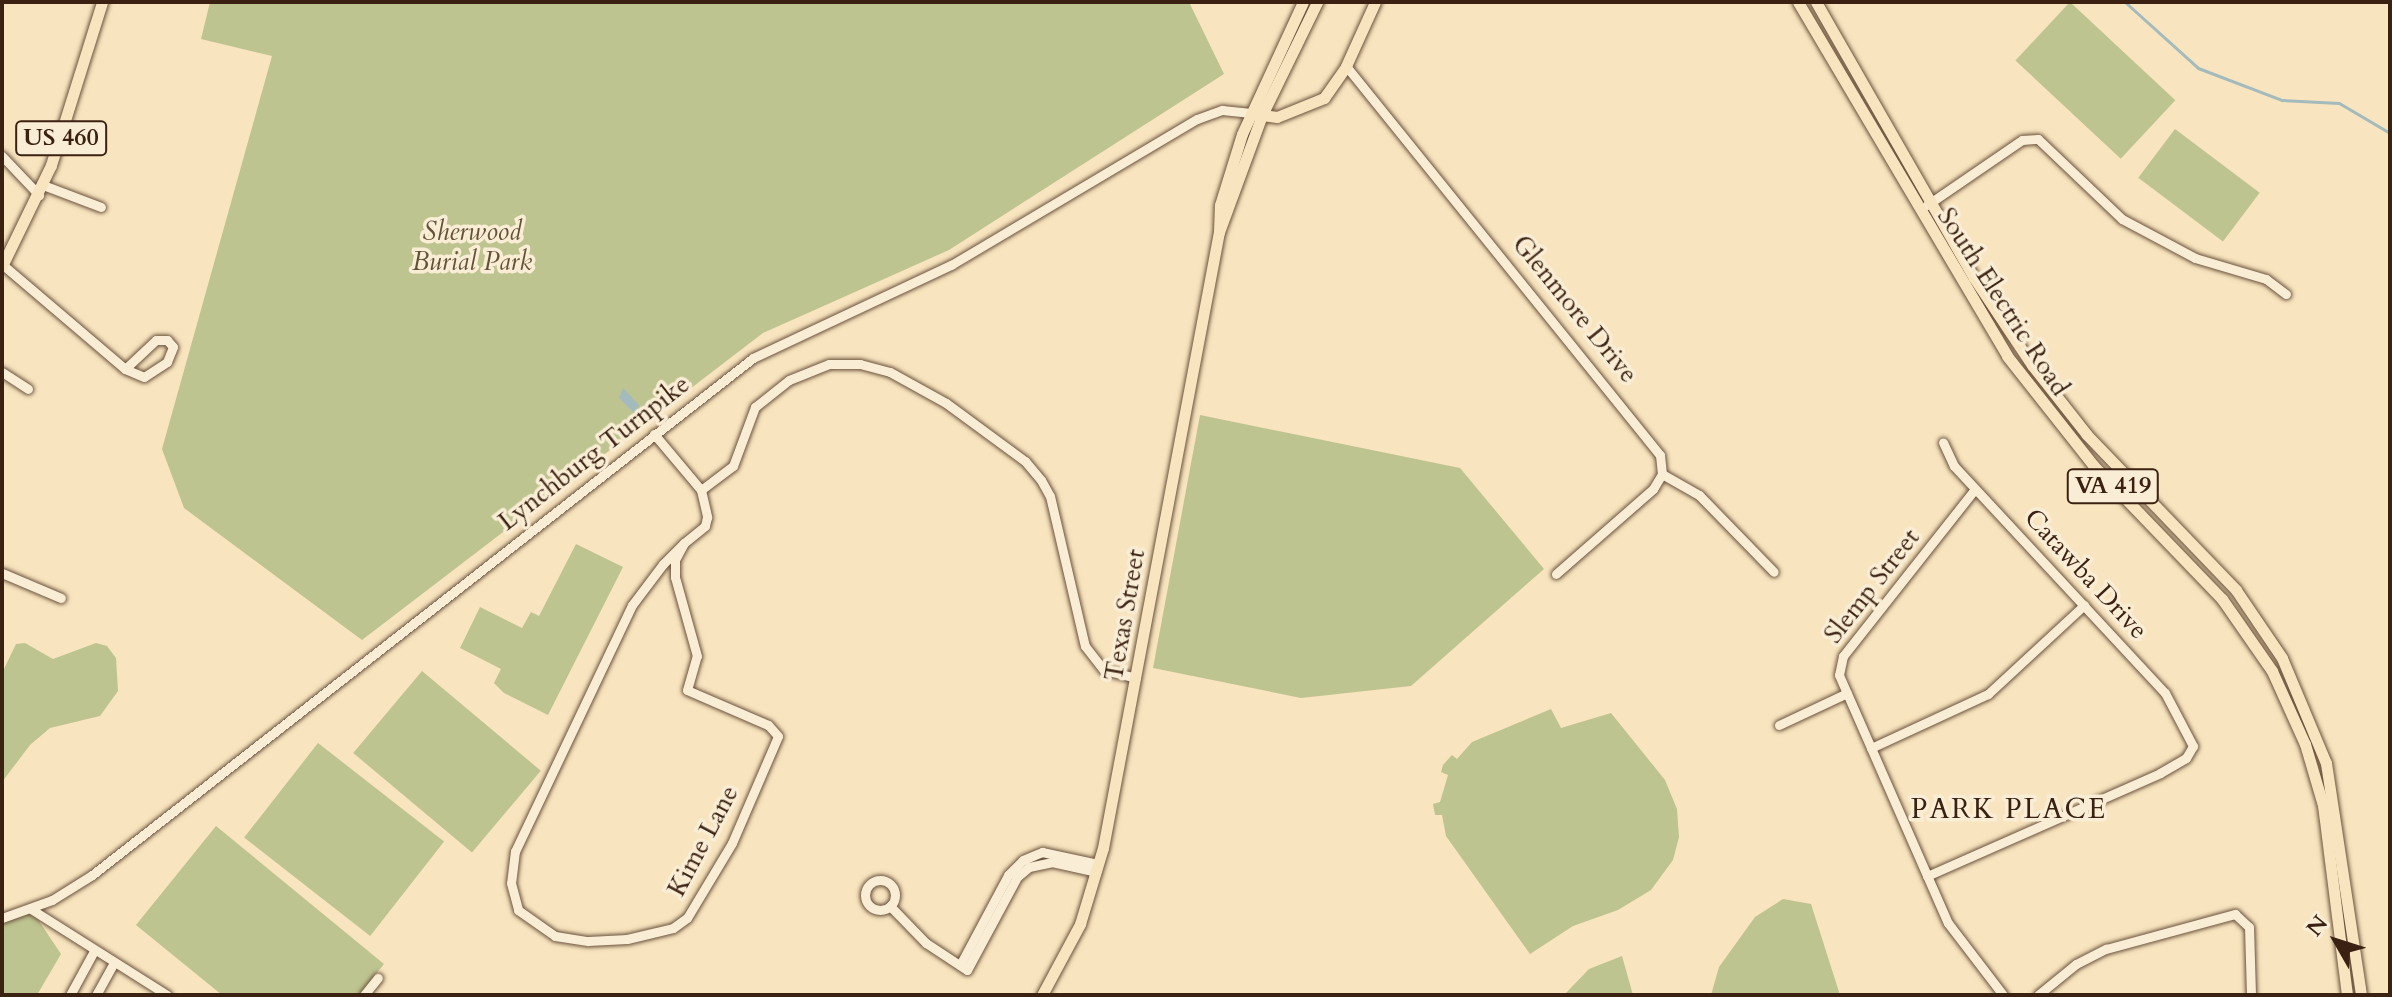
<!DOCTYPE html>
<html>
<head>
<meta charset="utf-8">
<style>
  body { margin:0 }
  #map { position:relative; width:2392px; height:997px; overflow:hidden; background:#f8e4be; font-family:Cardo,serif }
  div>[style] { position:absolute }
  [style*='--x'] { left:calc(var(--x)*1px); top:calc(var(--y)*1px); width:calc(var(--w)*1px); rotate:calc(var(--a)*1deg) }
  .green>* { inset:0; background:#bec490; transform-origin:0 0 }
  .water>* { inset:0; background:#a3bbbd }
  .stream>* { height:3px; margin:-1.5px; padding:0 1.5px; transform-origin:1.5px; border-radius:1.5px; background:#a3bbbd }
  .roads { filter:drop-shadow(0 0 2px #6a523d) drop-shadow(0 0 2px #6a523d) }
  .minor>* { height:9px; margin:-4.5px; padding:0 4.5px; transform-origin:4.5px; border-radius:4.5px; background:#faedd5 }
  .minor>.ring { margin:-4.5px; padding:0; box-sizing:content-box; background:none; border:9px solid #faedd5; border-radius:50% }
  .major>* { height:11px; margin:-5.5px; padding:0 5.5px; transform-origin:5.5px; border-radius:5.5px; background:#f8e4be }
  span { translate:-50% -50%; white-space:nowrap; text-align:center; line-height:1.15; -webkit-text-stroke:7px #faedd5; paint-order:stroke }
  .shield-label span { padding:2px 6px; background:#faedd5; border:2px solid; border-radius:6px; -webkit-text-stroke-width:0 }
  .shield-label { font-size:24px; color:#3a2112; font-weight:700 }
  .park-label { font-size:26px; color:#625238; font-style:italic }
  .street-label { font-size:26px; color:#3a2112 }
  .neighbourhood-label { font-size:28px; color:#3a2112; letter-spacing:2px }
  .frame { position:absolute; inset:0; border:4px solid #3a2112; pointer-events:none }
  .north { position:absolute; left:2296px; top:901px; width:80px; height:80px; -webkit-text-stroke:6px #faedd5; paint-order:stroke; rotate:309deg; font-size:22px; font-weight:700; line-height:32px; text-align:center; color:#3a2112 }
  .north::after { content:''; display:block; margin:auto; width:28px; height:36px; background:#3a2112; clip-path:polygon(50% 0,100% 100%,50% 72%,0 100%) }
</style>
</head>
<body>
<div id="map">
  <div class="green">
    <i style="clip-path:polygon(210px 2px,1189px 2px,1224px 74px,949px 250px,763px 333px,362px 640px,184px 508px,162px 449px,272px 56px,201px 39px)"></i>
    <i style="left:2070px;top:2px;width:144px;height:80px;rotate:43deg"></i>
    <i style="left:2175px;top:129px;width:106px;height:61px;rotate:37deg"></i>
    <i style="clip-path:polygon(1200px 415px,1460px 468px,1544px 569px,1411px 686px,1301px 698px,1153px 668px)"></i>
    <i style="clip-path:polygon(576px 544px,623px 567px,548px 715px,504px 693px,494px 683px,501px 669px,460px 648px,480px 607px,522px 628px,531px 612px,539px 616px)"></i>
    <i style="clip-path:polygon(25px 643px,53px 659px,96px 643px,107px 646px,116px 658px,118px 691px,100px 716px,50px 728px,30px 745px,2px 782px,2px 673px,16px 644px)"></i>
    <i style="left:422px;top:671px;width:155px;height:107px;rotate:40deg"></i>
    <i style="clip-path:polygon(1551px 709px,1561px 728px,1611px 713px,1665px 780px,1677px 809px,1679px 837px,1673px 860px,1651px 890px,1618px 910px,1573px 926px,1530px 954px,1446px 836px,1442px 815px,1435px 815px,1433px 804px,1440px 802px,1448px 775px,1441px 772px,1443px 765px,1452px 755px,1457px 759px,1472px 742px)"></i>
    <i style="left:318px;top:743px;width:160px;height:120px;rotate:38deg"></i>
    <i style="clip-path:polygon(216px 826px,384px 964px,359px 995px,222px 995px,136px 925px)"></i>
    <i style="clip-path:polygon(1783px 899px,1811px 904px,1840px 995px,1711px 995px,1719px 967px,1755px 917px)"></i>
    <i style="clip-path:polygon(31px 909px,61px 954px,37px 995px,2px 995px,2px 921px)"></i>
    <i style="clip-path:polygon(1622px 956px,1633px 995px,1564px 995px,1589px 969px)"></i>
  </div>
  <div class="water">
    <i style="clip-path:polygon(623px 388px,639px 405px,635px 414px,619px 398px)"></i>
  </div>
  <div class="stream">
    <i style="--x:2125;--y:2;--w:98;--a:42.1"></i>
    <i style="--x:2198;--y:68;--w:90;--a:20.9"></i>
    <i style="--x:2282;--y:100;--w:57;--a:3"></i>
    <i style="--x:2339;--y:103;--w:59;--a:30.5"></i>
  </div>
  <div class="roads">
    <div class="minor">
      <i style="--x:1346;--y:66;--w:500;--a:51.1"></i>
      <i style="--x:1660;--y:455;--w:19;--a:84"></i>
      <i style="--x:1662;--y:474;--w:17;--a:121"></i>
      <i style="--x:1653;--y:489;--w:129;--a:138.8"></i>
      <i style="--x:2;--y:156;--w:54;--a:46.5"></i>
      <i style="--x:43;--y:185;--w:62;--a:20.8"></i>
      <i style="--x:1927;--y:205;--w:115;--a:-34.4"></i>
      <i style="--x:2022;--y:140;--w:16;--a:-4"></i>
      <i style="--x:2038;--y:139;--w:116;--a:43.6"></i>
      <i style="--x:2122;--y:219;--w:83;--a:28.1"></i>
      <i style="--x:2195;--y:258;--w:74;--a:16.5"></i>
      <i style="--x:2266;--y:279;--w:25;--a:37"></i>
      <i style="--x:3;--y:265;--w:160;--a:40.4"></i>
      <i style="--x:156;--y:340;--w:11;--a:0"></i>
      <i style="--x:167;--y:340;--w:9;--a:49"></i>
      <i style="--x:173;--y:347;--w:16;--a:112"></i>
      <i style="--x:167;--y:362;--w:27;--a:147"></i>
      <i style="--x:144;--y:377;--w:21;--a:-157"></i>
      <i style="--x:125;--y:369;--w:42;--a:-43.1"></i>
      <i style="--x:2;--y:372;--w:31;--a:33"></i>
      <i style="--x:654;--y:434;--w:73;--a:50"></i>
      <i style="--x:701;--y:490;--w:28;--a:77"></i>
      <i style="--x:707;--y:517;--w:9;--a:103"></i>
      <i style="--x:705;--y:526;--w:27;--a:141"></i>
      <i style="--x:684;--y:543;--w:30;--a:135"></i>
      <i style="--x:663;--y:564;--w:51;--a:127.1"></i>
      <i style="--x:632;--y:605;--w:272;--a:115.4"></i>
      <i style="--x:515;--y:851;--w:32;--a:97"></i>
      <i style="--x:511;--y:883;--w:28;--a:75"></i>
      <i style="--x:518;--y:910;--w:45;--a:35.1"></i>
      <i style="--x:555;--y:936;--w:33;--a:9"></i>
      <i style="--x:588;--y:941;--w:39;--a:-3"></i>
      <i style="--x:627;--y:939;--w:47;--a:-13.4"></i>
      <i style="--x:673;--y:928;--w:17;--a:-36"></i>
      <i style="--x:687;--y:918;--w:87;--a:-59"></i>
      <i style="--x:732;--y:843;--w:116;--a:-66.7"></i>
      <i style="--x:778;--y:736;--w:15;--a:-132"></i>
      <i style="--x:768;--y:725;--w:88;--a:-156.6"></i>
      <i style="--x:687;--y:690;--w:35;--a:-74"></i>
      <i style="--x:697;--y:656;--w:82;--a:-105.6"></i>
      <i style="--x:675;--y:577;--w:17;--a:-90"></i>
      <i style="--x:675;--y:560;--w:19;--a:-62"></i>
      <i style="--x:1662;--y:474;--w:43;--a:29.6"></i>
      <i style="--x:1699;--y:495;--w:107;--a:45.8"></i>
      <i style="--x:1975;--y:489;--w:213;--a:128.3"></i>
      <i style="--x:1843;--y:656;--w:19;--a:102"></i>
      <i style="--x:1839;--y:675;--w:271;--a:66.3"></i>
      <i style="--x:1948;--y:923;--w:91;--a:52.6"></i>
      <i style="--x:701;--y:490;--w:40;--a:-37"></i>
      <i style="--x:733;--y:466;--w:63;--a:-69.6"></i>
      <i style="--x:755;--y:407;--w:43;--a:-38.5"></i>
      <i style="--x:789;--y:380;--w:43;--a:-21.8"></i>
      <i style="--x:829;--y:364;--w:31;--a:0"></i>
      <i style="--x:860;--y:364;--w:31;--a:15"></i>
      <i style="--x:890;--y:372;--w:64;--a:29"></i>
      <i style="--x:946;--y:403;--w:98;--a:36.3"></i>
      <i style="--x:1025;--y:461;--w:25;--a:50"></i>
      <i style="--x:1041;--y:480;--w:18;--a:61"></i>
      <i style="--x:1050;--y:496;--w:154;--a:76.9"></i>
      <i style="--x:1085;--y:646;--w:31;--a:52"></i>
      <i style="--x:1104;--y:670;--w:33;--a:14"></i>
      <i style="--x:2;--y:573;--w:64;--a:23"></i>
      <i style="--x:1779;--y:725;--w:75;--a:-25.2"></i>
      <i style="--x:1871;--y:748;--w:129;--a:-24.8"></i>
      <i style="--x:1988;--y:694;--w:131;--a:-42.8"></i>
      <i style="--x:1927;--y:876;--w:255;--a:-23.8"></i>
      <i style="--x:2160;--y:773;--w:30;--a:-30"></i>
      <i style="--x:2186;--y:758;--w:14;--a:-60"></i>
      <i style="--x:2193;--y:746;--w:60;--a:-117.8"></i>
      <i style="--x:2165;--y:693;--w:310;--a:-132.9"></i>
      <i style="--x:1954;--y:466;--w:26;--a:-115"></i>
      <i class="ring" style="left:865px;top:880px;width:21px;height:21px"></i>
      <i style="--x:890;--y:906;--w:52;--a:45.8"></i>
      <i style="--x:926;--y:943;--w:49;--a:33.4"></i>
      <i style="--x:967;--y:970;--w:106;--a:-61.7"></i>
      <i style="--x:1017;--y:877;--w:16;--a:-40"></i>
      <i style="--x:1029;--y:867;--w:24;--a:-12"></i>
      <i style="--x:1052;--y:862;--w:45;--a:12.8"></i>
      <i style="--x:31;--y:909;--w:161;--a:32.3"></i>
      <i style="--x:2;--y:918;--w:53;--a:-19.8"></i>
      <i style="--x:52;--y:900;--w:47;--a:-32"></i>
      <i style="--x:92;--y:875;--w:839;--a:-38.03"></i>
      <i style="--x:753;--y:358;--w:219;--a:-25.2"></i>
      <i style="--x:951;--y:265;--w:286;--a:-30.7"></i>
      <i style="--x:1197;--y:119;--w:27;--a:-20"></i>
      <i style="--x:1222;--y:110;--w:29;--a:6"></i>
      <i style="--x:960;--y:965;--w:102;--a:-61.9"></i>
      <i style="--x:1008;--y:875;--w:21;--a:-45"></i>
      <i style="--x:1023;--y:860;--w:21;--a:-23"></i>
      <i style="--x:1042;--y:852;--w:57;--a:12.1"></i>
      <i style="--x:70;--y:995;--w:50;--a:-61.4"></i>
      <i style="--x:96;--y:995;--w:37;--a:-61"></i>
      <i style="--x:364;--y:995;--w:22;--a:-51"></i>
      <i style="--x:2038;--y:995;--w:49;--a:-39.2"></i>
      <i style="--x:2076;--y:964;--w:34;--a:-27"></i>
      <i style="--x:2106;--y:949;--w:134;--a:-15.2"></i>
      <i style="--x:2235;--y:914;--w:19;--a:43"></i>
      <i style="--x:2249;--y:927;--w:68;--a:88.3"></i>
    </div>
    <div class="major">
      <i style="--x:1798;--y:2;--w:411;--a:59.4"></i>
      <i style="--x:2007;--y:356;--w:139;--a:51.7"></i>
      <i style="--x:2093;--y:465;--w:186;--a:46.1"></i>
      <i style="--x:2222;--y:599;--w:88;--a:55.2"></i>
      <i style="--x:2272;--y:671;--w:80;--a:65.7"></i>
      <i style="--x:2305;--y:744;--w:64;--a:73.6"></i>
      <i style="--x:2323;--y:805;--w:192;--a:82.8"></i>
      <i style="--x:1816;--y:2;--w:318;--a:60.2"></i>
      <i style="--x:1974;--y:278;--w:105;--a:56.3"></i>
      <i style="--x:2032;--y:365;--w:89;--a:51.8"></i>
      <i style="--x:2087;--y:435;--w:215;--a:46.1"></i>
      <i style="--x:2236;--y:590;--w:82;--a:55.9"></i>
      <i style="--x:2282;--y:658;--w:114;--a:67.3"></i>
      <i style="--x:2326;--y:763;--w:235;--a:81.4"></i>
      <i style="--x:1255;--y:114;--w:22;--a:8"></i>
      <i style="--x:1277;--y:117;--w:51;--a:-22"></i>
      <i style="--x:1324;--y:98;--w:39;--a:-55"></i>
      <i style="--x:1346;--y:66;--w:70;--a:-65.6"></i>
      <i style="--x:1219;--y:232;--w:125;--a:-69.8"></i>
      <i style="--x:1262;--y:115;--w:126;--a:-64"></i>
      <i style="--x:2;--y:266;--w:112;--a:-64.1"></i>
      <i style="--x:51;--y:165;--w:171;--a:-72.6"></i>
      <i style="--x:1042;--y:995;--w:81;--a:-61.8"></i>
      <i style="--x:1080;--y:924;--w:79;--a:-73.2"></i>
      <i style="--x:1103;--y:848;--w:627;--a:-79.34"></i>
      <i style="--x:1219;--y:232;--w:27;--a:-88"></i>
      <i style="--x:1220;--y:205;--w:74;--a:-72.8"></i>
      <i style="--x:1242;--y:134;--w:145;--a:-65.2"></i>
    </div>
  </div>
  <div class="shield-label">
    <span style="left:61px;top:138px">US 460</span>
    <span style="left:2113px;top:486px">VA 419</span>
  </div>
  <div class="park-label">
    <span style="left:472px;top:247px">Sherwood<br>Burial Park</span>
  </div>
  <div class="street-label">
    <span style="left:2003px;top:302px;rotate:57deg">South Electric Road</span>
    <span style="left:1575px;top:309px;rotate:51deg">Glenmore Drive</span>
    <span style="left:594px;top:453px;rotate:-38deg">Lynchburg Turnpike</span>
    <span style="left:2086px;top:574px;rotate:47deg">Catawba Drive</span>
    <span style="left:1872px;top:586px;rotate:-52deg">Slemp Street</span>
    <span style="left:1125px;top:615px;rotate:-80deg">Texas Street</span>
    <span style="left:703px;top:841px;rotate:-62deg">Kime Lane</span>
  </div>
  <div class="neighbourhood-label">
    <span style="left:2009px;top:809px">PARK PLACE</span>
  </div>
  <div class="frame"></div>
  <div class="north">N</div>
</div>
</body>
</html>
